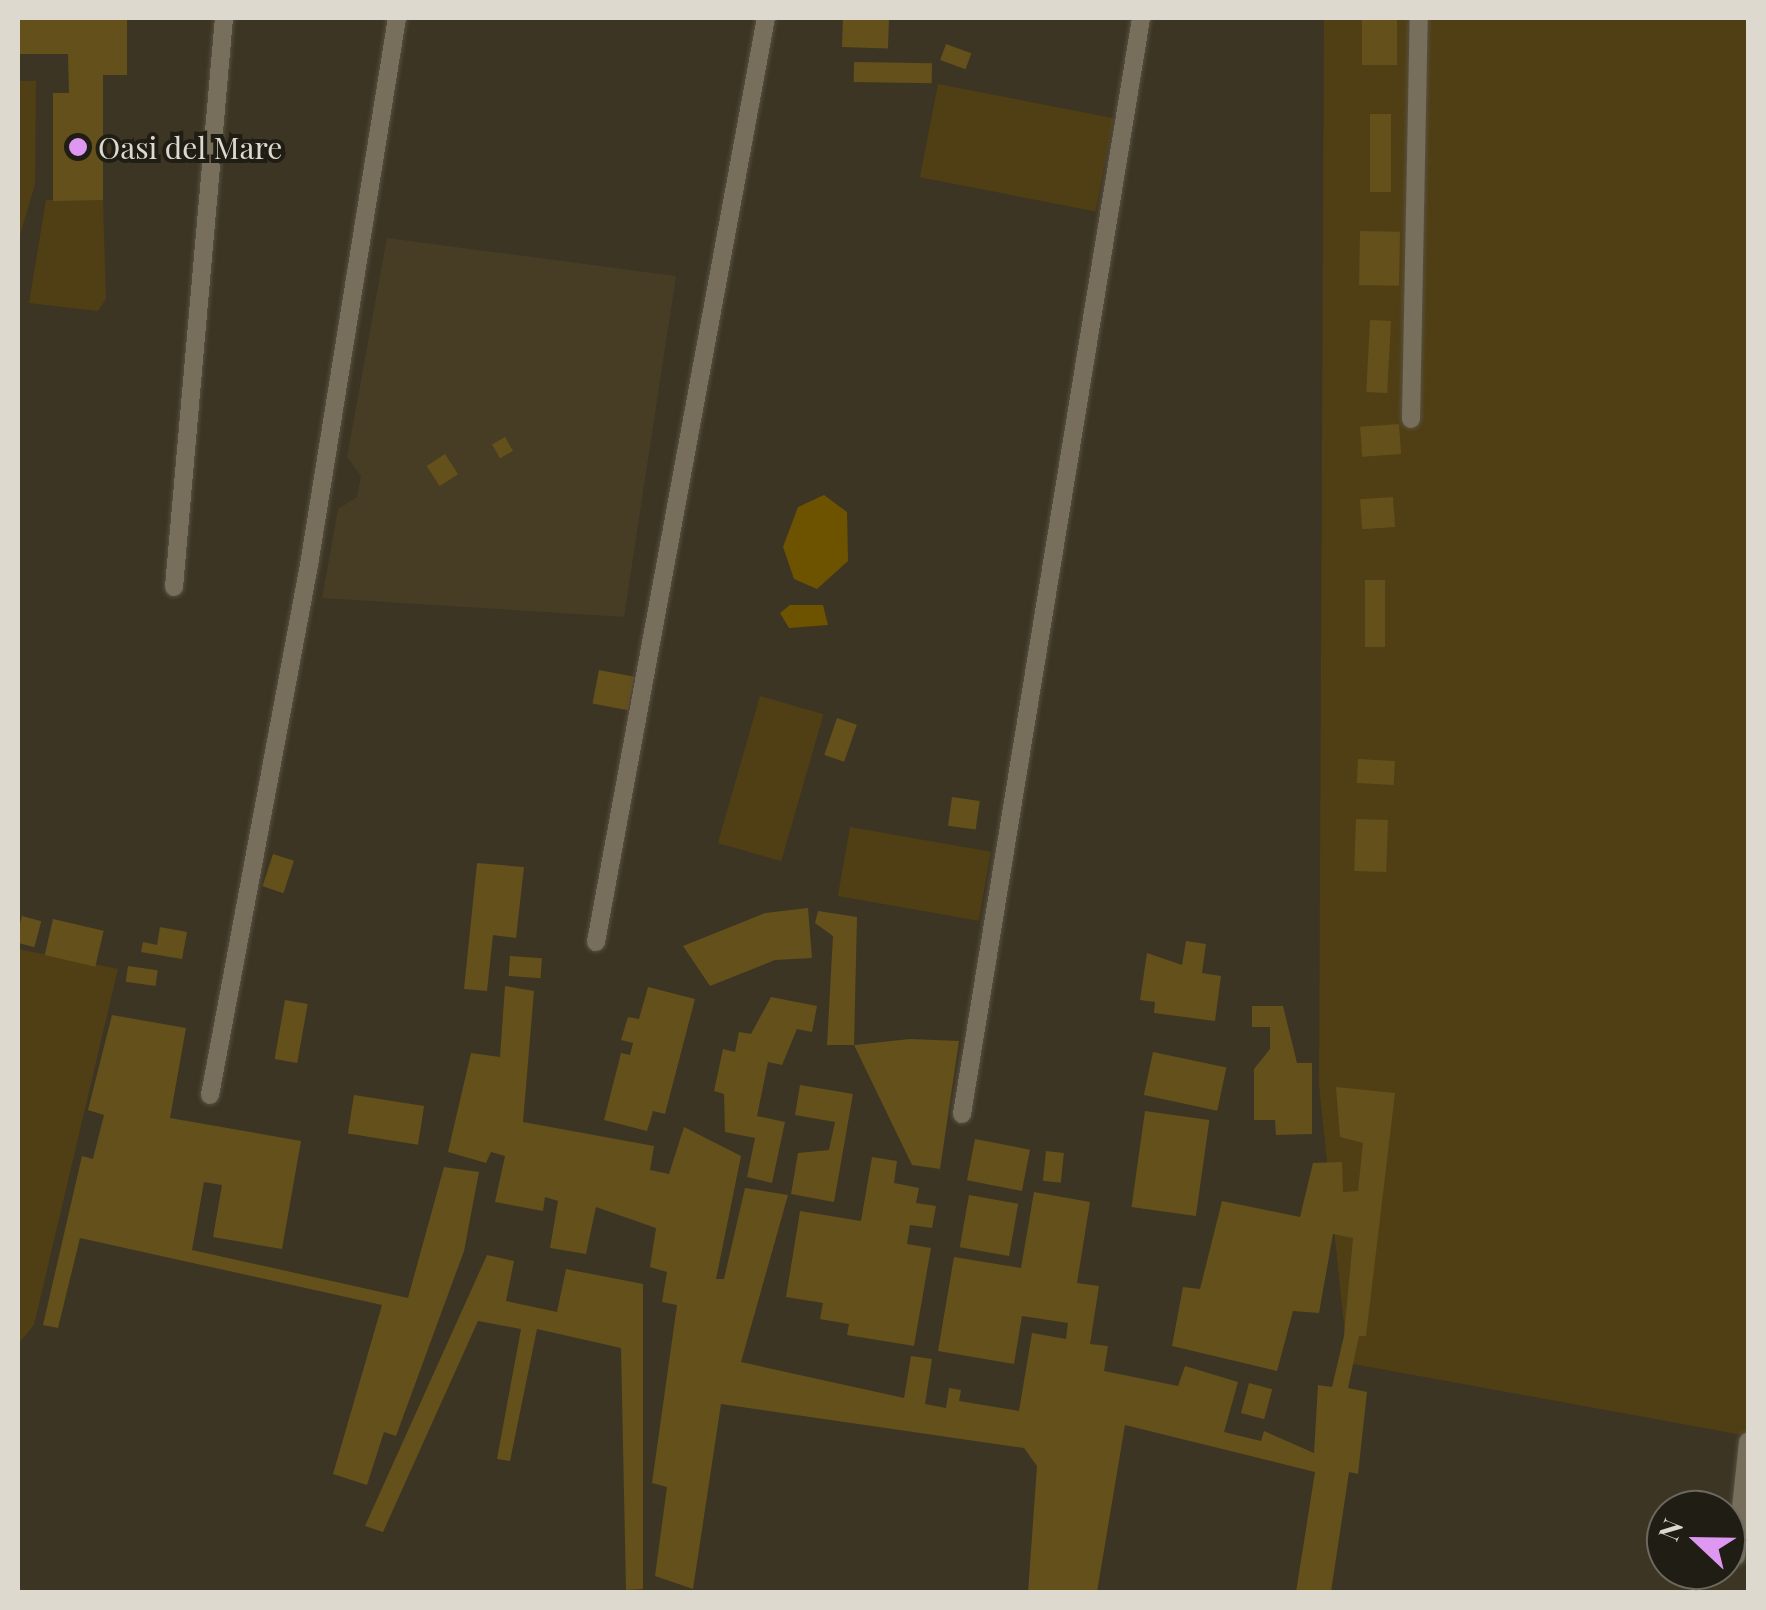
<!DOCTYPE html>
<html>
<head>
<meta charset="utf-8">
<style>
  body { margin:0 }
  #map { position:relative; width:1766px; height:1610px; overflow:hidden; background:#3c3523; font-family:"Playfair Display",serif }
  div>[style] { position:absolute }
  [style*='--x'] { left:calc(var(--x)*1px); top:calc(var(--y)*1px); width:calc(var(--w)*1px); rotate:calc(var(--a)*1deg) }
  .built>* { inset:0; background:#473d25 }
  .green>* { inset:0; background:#503f14; transform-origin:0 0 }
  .water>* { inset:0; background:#6d5300 }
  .building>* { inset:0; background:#64501a; transform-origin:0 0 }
  .roads { filter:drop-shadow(0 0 2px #575142) drop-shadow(0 0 2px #575142) }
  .lane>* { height:18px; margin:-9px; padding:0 9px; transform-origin:9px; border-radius:9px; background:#776f5c }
  .dots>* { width:28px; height:28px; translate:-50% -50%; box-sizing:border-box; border:5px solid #201d15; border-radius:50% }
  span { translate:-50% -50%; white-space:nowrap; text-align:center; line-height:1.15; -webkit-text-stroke:8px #201d15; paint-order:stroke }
  .poi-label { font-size:30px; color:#ddd9ce }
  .left { translate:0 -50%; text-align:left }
  .frame { position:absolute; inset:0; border:20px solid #ddd9ce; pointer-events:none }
  .north { position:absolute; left:1646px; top:1490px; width:100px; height:100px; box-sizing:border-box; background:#201d15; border:2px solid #6c685f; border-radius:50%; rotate:292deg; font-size:28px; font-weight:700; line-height:40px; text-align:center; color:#ddd9ce }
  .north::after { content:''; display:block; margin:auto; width:35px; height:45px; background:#de98f2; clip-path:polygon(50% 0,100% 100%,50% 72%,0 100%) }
</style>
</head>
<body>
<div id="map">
  <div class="built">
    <i style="clip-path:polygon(387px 238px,676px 276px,624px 617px,322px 598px,338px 509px,357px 497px,361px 476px,347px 457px)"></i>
  </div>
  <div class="green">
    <i style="clip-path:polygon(1324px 18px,1748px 18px,1748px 1436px,1348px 1363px,1319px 1085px)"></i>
    <i style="clip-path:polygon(18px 81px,36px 81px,35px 184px,18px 242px)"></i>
    <i style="left:938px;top:84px;width:179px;height:95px;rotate:11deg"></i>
    <i style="clip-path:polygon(46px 200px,103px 200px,106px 299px,98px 311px,29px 303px)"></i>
    <i style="left:760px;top:696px;width:66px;height:153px;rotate:16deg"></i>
    <i style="left:850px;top:827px;width:143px;height:70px;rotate:10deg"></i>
    <i style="clip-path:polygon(18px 949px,118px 969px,34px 1325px,18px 1344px)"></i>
  </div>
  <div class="water">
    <i style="clip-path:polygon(824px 495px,847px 512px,848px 561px,817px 589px,794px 579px,783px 547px,798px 507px)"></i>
    <i style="clip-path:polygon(790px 605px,823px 605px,828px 625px,789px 628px,780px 613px)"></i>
  </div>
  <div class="building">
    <i style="clip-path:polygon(18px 18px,127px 18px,127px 75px,103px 75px,103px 200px,53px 201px,53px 93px,69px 93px,68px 54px,18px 54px)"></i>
    <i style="left:843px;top:18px;width:46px;height:29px;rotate:2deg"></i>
    <i style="left:1362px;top:18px;width:35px;height:47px"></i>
    <i style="left:946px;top:44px;width:27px;height:17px;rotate:20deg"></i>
    <i style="left:854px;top:62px;width:78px;height:20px;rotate:1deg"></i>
    <i style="left:1370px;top:114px;width:21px;height:78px"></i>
    <i style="left:1360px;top:231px;width:40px;height:54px;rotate:1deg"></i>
    <i style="left:1370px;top:320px;width:21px;height:72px;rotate:3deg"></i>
    <i style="left:1399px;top:424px;width:30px;height:39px;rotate:86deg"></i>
    <i style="left:505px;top:437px;width:16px;height:15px;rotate:60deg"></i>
    <i style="left:445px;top:454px;width:24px;height:22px;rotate:57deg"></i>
    <i style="left:1393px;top:497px;width:30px;height:33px;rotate:86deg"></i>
    <i style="left:1365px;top:580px;width:20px;height:67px"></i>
    <i style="left:599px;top:670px;width:36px;height:34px;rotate:11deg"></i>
    <i style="left:837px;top:718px;width:21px;height:39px;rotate:19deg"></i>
    <i style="left:1358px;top:759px;width:37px;height:24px;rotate:3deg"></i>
    <i style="left:952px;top:797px;width:28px;height:29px;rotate:8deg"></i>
    <i style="left:1356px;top:819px;width:32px;height:52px;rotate:2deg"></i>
    <i style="left:273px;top:854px;width:22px;height:34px;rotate:18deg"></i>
    <i style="clip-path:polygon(477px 863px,524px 867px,516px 938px,493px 935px,487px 991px,464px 989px)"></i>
    <i style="clip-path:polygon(808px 908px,812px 958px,775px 960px,710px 986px,683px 946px,765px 913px)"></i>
    <i style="clip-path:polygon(818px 911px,857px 917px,854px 1045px,827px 1045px,833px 936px,815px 923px)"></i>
    <i style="left:22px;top:916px;width:20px;height:27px;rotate:15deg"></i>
    <i style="left:53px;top:919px;width:52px;height:37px;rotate:13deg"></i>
    <i style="clip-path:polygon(160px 927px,187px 932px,182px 959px,141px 952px,143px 942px,157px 945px)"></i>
    <i style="clip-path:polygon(1186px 941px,1206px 944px,1202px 973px,1221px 976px,1215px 1021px,1154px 1013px,1155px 1002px,1140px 1000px,1147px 953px,1182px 965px)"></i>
    <i style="left:510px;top:956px;width:32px;height:20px;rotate:4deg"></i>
    <i style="left:128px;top:966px;width:30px;height:16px;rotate:8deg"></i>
    <i style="clip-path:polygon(505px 986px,534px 991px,523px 1122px,654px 1146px,650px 1170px,669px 1174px,684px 1127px,741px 1156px,716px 1279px,724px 1279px,745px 1188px,788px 1195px,741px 1362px,904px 1398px,911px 1356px,932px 1359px,925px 1404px,946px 1408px,949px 1388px,961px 1390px,959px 1401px,1019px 1411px,1032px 1333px,1066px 1339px,1068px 1323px,1022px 1316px,1014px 1364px,938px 1351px,954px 1257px,1021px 1268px,1034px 1192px,1090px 1202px,1077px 1283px,1099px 1286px,1090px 1344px,1108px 1346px,1104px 1371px,1178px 1386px,1185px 1366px,1238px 1382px,1224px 1432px,1261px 1441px,1264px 1431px,1314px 1453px,1318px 1385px,1332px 1387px,1344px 1336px,1353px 1238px,1333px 1234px,1319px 1313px,1293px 1311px,1277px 1371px,1172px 1346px,1183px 1287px,1200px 1289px,1222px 1201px,1300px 1217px,1313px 1163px,1342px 1162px,1343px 1192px,1358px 1191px,1363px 1143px,1340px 1137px,1336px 1087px,1395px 1093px,1366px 1336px,1359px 1336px,1348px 1388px,1367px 1392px,1358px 1474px,1349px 1472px,1331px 1592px,1296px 1592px,1315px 1472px,1125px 1425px,1097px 1592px,1028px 1592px,1037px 1466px,1024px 1448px,721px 1404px,693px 1589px,655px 1576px,667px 1487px,652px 1483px,677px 1305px,662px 1302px,667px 1272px,650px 1267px,656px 1228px,596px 1207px,586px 1254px,550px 1248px,558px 1201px,545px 1197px,543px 1211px,495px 1202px,505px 1156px,491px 1152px,486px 1163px,448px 1152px,471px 1053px,500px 1057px)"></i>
    <i style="clip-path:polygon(648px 987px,695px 999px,665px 1114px,653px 1111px,647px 1131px,604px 1120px,621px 1053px,630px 1055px,633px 1043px,621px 1040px,628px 1017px,639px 1019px)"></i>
    <i style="clip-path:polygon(771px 997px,817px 1006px,812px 1032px,797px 1029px,782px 1065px,768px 1062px,757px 1116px,785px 1122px,772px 1183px,747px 1177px,755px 1138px,725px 1132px,724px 1094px,714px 1091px,723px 1049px,735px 1052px,739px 1032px,751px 1034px)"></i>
    <i style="left:285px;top:1000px;width:23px;height:60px;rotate:10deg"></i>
    <i style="clip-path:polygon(1252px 1006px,1283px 1006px,1297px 1063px,1312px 1063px,1312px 1134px,1276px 1135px,1275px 1120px,1254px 1120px,1254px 1069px,1270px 1049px,1270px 1027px,1252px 1027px)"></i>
    <i style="clip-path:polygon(112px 1015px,186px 1028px,170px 1118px,301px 1141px,282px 1249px,213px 1237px,222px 1185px,204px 1182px,192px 1250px,408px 1298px,444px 1167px,479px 1172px,464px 1251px,396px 1436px,384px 1432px,367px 1485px,333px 1474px,382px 1305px,80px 1238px,58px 1328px,43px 1325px,82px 1156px,93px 1159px,104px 1115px,88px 1110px)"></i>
    <i style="clip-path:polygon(910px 1039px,959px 1041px,940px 1169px,912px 1165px,854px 1045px)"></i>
    <i style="left:1153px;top:1052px;width:75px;height:44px;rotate:12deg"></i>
    <i style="clip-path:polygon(800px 1085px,853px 1094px,834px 1202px,791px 1194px,798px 1153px,829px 1150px,835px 1122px,795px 1115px)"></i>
    <i style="left:354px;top:1095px;width:71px;height:39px;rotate:9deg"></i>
    <i style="left:1145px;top:1111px;width:65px;height:97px;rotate:8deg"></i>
    <i style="left:975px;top:1139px;width:56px;height:42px;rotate:11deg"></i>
    <i style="left:1046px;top:1151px;width:18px;height:30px;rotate:6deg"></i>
    <i style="clip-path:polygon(872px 1157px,897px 1161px,894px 1183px,919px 1188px,916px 1203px,936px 1206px,932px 1228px,910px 1225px,907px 1244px,931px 1248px,914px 1346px,847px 1335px,849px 1324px,820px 1319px,823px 1303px,786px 1297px,800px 1211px,861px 1221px)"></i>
    <i style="left:969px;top:1195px;width:50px;height:53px;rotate:10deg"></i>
    <i style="clip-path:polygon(487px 1255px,514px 1261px,506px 1301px,557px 1312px,566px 1269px,643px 1284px,643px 1589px,626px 1590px,621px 1348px,537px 1329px,510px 1461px,497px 1459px,521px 1329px,478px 1321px,383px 1532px,365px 1526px)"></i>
    <i style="left:1249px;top:1383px;width:24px;height:31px;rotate:15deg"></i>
  </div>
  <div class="roads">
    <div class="lane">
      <i style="--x:1411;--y:419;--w:401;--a:-88.9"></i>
      <i style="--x:174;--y:587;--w:571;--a:-84.98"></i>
      <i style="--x:596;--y:942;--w:940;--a:-79.58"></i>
      <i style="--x:210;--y:1095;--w:539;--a:-79.42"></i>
      <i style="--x:309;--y:565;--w:554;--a:-80.86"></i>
      <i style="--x:962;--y:1114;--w:1111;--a:-80.72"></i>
      <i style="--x:1736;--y:1556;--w:115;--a:-84"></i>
    </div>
  </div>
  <div class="dots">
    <i style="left:78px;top:147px;background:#de98f2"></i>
  </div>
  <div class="poi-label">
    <span class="left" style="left:98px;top:147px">Oasi del Mare</span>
  </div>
  <div class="frame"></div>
  <div class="north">N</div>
</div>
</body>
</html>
